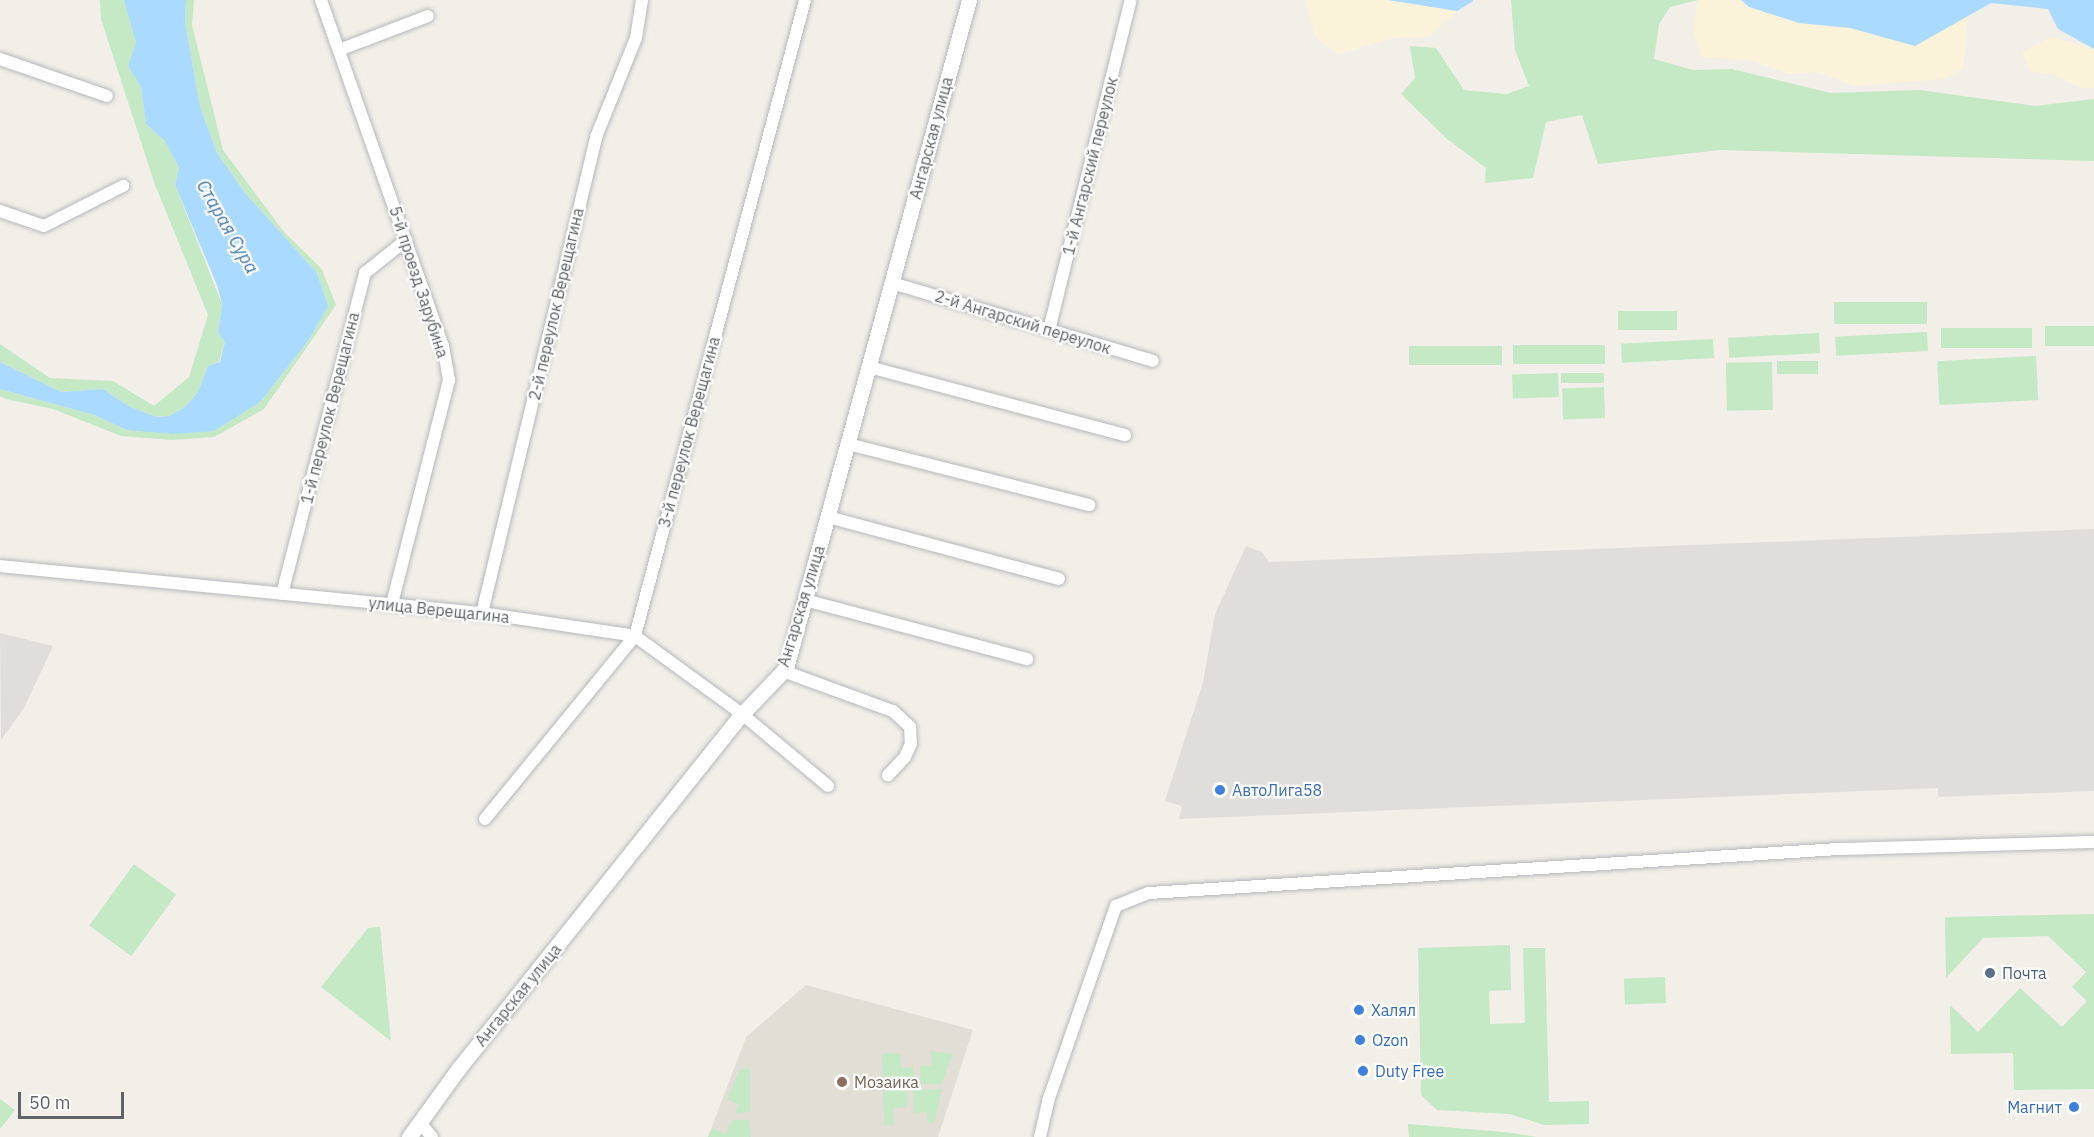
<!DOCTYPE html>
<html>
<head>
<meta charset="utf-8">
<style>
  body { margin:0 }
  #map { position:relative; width:2094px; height:1137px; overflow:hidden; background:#f1efe8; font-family:"IBM Plex Sans",sans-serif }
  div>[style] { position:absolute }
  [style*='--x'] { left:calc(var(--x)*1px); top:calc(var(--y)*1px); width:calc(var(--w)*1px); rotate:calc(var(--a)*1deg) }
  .industrial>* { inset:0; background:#e0deda }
  .education>* { inset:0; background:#e1ded6 }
  .green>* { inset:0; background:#c5e8c5; transform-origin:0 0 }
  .sand>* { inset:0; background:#fbf3d9 }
  .water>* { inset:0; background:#aadaff }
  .roads { filter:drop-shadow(0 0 2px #b5b8bc) drop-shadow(0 0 2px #b5b8bc) }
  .minor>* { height:12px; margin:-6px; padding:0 6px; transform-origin:6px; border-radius:6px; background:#fff }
  .tertiary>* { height:15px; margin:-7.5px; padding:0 7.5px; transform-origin:7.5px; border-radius:7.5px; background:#fff }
  .dots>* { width:16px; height:16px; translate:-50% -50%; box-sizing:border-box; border:3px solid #fff; border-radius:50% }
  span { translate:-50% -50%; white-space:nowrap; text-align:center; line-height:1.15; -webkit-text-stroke:4.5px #fff; paint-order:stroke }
  .street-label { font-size:16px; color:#5f6368 }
  .shop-label { font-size:16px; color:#366cbe }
  .left { translate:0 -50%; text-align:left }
  .right { translate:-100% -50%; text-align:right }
  .service-label { font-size:16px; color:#4e5e75 }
  .education-label { font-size:16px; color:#785e54 }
  .water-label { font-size:18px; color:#4174aa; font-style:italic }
  .scale { position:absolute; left:18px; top:1092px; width:106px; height:27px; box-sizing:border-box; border:3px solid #5f6368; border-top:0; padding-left:8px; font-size:18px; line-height:21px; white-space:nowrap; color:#5f6368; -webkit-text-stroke:4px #fff; paint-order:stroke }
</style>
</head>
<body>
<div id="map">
  <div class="industrial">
    <i style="clip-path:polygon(2094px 529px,2094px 791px,1938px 797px,1938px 788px,1179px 819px,1182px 806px,1165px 801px,1203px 682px,1215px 614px,1246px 546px,1262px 552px,1269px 562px)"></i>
    <i style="clip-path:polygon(0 633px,53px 646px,24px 708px,1px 740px)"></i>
  </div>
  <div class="education">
    <i style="clip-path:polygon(806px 985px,973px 1030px,938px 1137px,708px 1137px,746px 1037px)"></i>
  </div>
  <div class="green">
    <i style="clip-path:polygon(100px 0,124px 0,132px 19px,136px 43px,128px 66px,141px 87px,146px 124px,165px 141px,179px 168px,175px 185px,222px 304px,218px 333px,225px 342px,219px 362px,208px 366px,198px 392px,184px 408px,169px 416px,157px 417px,130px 407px,103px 389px,61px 392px,0 362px,0 344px,50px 378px,113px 381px,154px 406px,189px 377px,208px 315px,154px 182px,101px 19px)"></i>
    <i style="clip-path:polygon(186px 0,194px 0,192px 25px,223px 150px,284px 232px,321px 268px,336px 305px,264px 409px,214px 437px,172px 440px,121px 436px,53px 409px,6px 399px,0 396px,0 389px,94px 415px,127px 430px,260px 402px,308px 341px,327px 306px,317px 273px,245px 193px,217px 153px,200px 106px,185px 23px)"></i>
    <i style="clip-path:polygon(1511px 0,1698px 0,1670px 7px,1659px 24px,1654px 59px,1693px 70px,1732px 69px,1831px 93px,1919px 90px,2035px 106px,2094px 99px,2094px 161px,1719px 150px,1598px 164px,1582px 115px,1546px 122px,1533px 178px,1485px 183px,1486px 168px,1446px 138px,1401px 94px,1415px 78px,1410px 46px,1436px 48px,1464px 90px,1507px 94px,1529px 86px,1515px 50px)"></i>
    <i style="left:1927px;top:302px;width:22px;height:93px;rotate:90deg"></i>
    <i style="left:1677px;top:311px;width:19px;height:59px;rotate:90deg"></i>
    <i style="left:2094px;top:326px;width:20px;height:49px;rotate:90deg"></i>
    <i style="left:2032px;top:328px;width:20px;height:91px;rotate:90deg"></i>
    <i style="left:1927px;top:332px;width:19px;height:92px;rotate:87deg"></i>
    <i style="left:1819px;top:333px;width:20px;height:91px;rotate:87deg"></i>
    <i style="left:1713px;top:339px;width:19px;height:92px;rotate:87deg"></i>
    <i style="left:1605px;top:345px;width:19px;height:92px;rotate:90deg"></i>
    <i style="left:1502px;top:346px;width:19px;height:93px;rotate:90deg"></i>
    <i style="left:2036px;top:356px;width:44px;height:99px;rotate:87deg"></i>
    <i style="left:1818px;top:361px;width:13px;height:41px;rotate:90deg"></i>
    <i style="left:1772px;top:362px;width:48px;height:46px;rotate:89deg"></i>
    <i style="left:1558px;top:373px;width:24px;height:46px;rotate:88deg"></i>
    <i style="left:1604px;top:373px;width:10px;height:43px;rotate:90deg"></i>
    <i style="left:1604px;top:387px;width:31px;height:42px;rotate:88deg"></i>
    <i style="left:134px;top:864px;width:52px;height:76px;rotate:36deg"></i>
    <i style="clip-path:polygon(2094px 914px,2094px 1089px,2014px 1090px,2013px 1053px,1951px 1054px,1950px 1005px,1978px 1032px,2020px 988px,2062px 1027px,2087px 1001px,2072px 987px,2086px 972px,2048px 936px,1983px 938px,1946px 978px,1945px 917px)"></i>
    <i style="clip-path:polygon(380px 927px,391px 1041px,321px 987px,368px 928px)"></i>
    <i style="clip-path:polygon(1510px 945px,1511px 990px,1489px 991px,1490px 1024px,1525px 1023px,1523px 948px,1545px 948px,1549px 1102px,1589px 1101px,1589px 1124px,1544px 1125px,1510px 1114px,1437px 1110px,1421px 1095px,1418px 948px)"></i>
    <i style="left:1665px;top:977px;width:26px;height:41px;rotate:88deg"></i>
    <i style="clip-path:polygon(931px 1051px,952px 1054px,942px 1084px,921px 1084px,920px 1066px,932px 1065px)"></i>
    <i style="clip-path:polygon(900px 1053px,901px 1068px,913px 1067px,913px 1082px,883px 1082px,882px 1054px)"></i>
    <i style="clip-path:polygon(740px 1069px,750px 1069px,750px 1112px,735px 1113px,739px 1105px,727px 1099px)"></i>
    <i style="clip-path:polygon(942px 1089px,934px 1123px,927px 1122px,927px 1112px,914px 1113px,913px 1090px)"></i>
    <i style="clip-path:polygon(883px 1090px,907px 1091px,907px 1107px,893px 1108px,893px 1125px,884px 1125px)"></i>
    <i style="clip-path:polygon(0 1099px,15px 1110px,0 1129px)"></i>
    <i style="clip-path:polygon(732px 1120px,749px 1120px,751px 1137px,708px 1137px,712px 1128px,726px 1134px)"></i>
    <i style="clip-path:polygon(1408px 1124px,1504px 1132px,1537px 1137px,1409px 1137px)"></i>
  </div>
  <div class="sand">
    <i style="clip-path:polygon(1305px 0,1388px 0,1457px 11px,1429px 37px,1393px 38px,1339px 54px,1315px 37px)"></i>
    <i style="clip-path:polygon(1698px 0,1756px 0,1799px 23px,1850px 28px,1915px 46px,1968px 16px,1963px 68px,1944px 79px,1855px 86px,1818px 72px,1790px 74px,1749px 60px,1701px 57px,1693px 28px)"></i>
    <i style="clip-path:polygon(2050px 37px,2094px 48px,2094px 88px,2081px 88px,2054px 74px,2031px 72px,2022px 52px)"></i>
  </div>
  <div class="water">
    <i style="clip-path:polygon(124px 0,186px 0,185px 23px,200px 106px,217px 153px,245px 193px,317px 273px,328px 306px,308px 341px,260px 402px,214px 431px,174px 434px,127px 430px,94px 415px,0 389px,0 362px,61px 392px,103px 389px,130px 407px,157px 417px,169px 416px,184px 408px,198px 392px,208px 366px,220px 362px,225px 342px,218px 333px,222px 304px,217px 285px,175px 185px,179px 168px,165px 141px,146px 124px,141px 87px,128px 66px,136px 42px)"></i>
    <i style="clip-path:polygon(1388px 0,1473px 0,1473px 1px,1457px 11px)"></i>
    <i style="clip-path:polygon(1741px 0,2094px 0,2094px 49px,2058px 29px,2048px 9px,1991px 3px,1915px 46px,1850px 28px,1799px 23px,1749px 7px)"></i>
  </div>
  <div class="roads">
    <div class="minor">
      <i style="--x:321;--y:0;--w:367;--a:70.6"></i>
      <i style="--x:443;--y:346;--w:35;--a:80"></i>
      <i style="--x:449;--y:380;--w:231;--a:104.3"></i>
      <i style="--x:339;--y:50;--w:95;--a:-20.9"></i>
      <i style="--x:0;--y:59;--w:113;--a:19.1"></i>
      <i style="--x:0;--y:211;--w:46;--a:18.8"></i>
      <i style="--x:44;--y:226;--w:89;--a:-26.9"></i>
      <i style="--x:892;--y:283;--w:272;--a:16.6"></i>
      <i style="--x:1049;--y:330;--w:338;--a:-76.1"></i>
      <i style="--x:869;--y:367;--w:265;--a:14.9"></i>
      <i style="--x:848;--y:444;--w:249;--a:14.2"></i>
      <i style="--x:828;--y:517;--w:239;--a:15"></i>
      <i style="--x:0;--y:566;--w:484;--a:5.6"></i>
      <i style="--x:482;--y:613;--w:155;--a:8.5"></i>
      <i style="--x:635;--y:636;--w:132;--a:36.1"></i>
      <i style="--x:742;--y:714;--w:112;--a:39.9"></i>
      <i style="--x:282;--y:594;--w:332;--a:-75.5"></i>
      <i style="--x:365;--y:273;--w:53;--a:-38.8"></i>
      <i style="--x:805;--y:600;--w:230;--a:14.9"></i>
      <i style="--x:482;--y:613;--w:489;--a:-76.5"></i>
      <i style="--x:596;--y:137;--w:107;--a:-68"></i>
      <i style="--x:636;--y:38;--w:38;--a:-81"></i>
      <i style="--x:783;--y:671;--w:117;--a:20"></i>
      <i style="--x:893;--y:711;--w:23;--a:43"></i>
      <i style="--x:910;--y:727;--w:17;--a:87"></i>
      <i style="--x:911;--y:744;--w:14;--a:115"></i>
      <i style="--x:905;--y:757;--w:25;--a:133"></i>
      <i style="--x:485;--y:819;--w:237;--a:-50.7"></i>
      <i style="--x:635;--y:636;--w:658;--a:-75.03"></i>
      <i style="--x:420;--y:1123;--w:18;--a:49"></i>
      <i style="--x:1040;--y:1137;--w:37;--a:-77"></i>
      <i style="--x:1048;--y:1101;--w:207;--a:-70.8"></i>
      <i style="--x:1116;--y:906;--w:35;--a:-22"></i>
      <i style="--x:1149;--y:893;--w:691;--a:-3.65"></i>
      <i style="--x:1839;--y:849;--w:255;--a:-1.6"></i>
    </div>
    <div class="tertiary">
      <i style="--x:409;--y:1137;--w:85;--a:-54.1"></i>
      <i style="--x:459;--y:1068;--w:453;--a:-51.4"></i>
      <i style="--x:742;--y:714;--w:64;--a:-46.3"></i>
      <i style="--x:786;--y:668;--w:693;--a:-74.68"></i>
    </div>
  </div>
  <div class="dots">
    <i style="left:1220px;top:790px;background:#3f7fe0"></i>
    <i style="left:1990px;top:973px;background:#5c6f8a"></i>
    <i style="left:1359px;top:1010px;background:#3f7fe0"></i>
    <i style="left:1360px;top:1040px;background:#3f7fe0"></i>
    <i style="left:1363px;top:1071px;background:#3f7fe0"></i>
    <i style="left:842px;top:1082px;background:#8d6e63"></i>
    <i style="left:2074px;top:1107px;background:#3f7fe0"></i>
  </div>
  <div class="street-label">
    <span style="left:931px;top:138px;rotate:-75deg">Ангарская улица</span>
    <span style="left:1090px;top:166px;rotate:-76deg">1-й Ангарский переулок</span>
    <span style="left:419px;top:282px;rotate:72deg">5-й проезд Зарубина</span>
    <span style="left:556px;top:304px;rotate:-77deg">2-й переулок Верещагина</span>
    <span style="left:1023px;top:322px;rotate:17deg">2-й Ангарский переулок</span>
    <span style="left:330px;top:408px;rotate:-76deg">1-й переулок Верещагина</span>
    <span style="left:689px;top:432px;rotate:-75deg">3-й переулок Верещагина</span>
    <span style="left:801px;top:606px;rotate:-73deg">Ангарская улица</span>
    <span style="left:439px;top:610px;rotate:6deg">улица Верещагина</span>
    <span style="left:518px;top:995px;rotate:-51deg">Ангарская улица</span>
  </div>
  <div class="shop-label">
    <span class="left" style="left:1232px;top:790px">АвтоЛига58</span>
    <span class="left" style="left:1371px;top:1010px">Халял</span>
    <span class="left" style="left:1372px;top:1040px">Ozon</span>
    <span class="left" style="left:1375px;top:1071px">Duty Free</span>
    <span class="right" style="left:2062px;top:1107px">Магнит</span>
  </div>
  <div class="service-label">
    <span class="left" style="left:2002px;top:973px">Почта</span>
  </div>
  <div class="education-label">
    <span class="left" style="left:854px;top:1082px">Мозаика</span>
  </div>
  <div class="water-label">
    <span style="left:227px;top:227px;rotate:60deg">Старая Сура</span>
  </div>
  <div class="scale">50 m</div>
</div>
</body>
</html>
